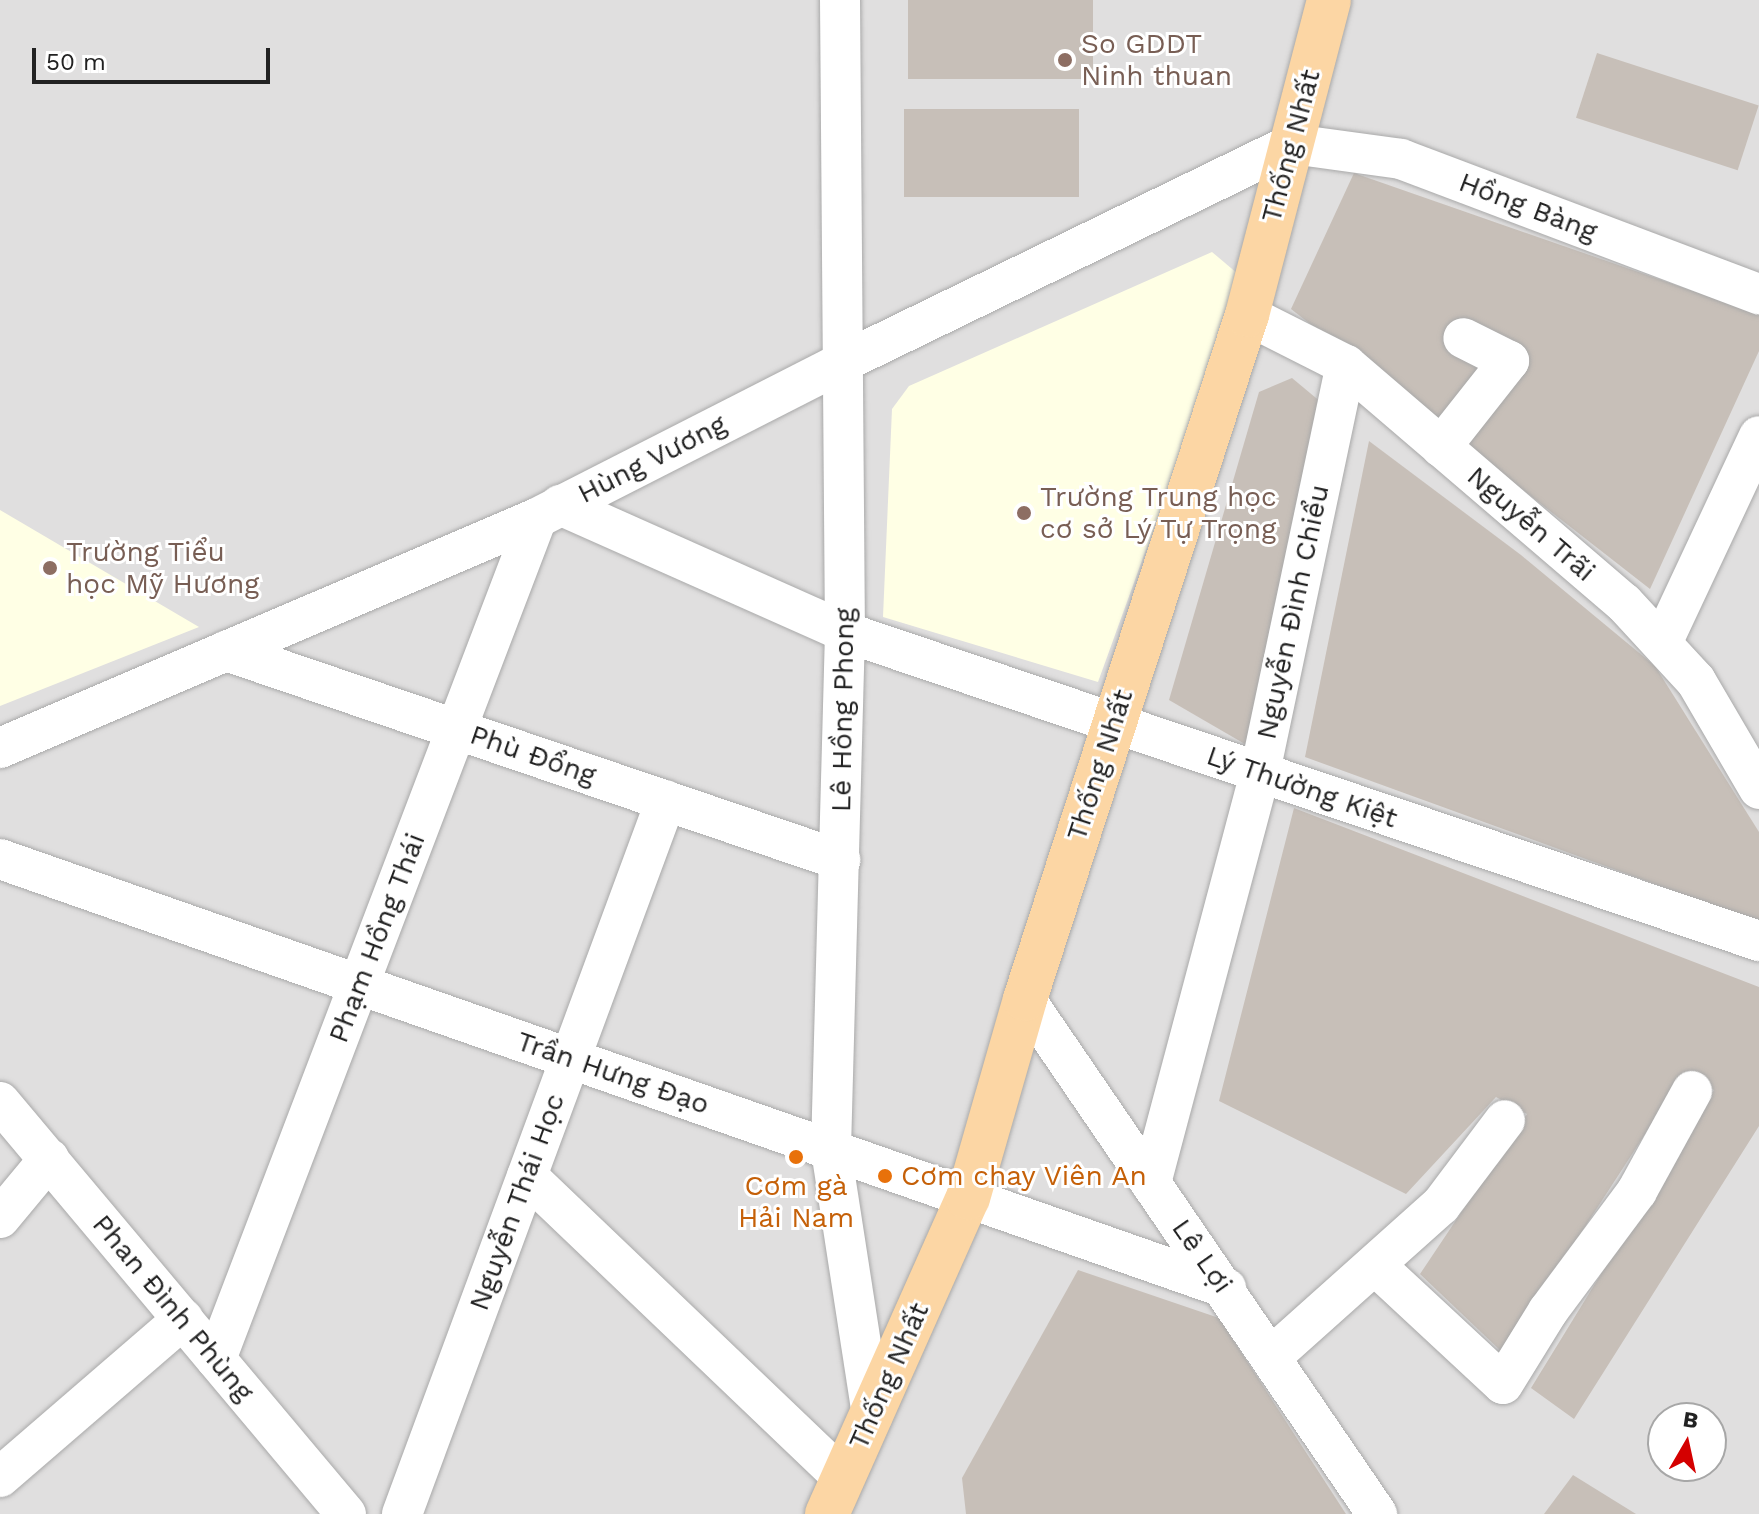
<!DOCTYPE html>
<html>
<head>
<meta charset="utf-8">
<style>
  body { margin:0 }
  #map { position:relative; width:1759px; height:1514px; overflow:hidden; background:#f2efe9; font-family:"Work Sans",sans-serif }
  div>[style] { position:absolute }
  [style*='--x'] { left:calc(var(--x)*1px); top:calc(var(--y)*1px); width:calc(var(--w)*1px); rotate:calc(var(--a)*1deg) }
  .residential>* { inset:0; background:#e0dfdf }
  .education>* { inset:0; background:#ffffe5 }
  .building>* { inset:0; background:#c7bfb8; transform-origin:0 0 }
  .roads { filter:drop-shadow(0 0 2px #a9a9a9) drop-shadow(0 0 2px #a9a9a9) }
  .minor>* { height:40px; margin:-20px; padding:0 20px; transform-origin:20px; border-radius:20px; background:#fff }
  .major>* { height:44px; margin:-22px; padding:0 22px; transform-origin:22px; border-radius:22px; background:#fcd6a4 }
  .dots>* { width:22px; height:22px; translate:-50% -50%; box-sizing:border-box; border:4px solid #fff; border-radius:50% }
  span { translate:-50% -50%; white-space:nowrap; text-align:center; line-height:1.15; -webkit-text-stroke:6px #fff; paint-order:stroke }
  .education-label { font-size:28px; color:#785e54 }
  .left { translate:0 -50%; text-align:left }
  .street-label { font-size:28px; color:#222 }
  .food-label { font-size:28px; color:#c56008 }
  .north { position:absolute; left:1647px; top:1402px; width:80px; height:80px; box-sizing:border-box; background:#fff; border:2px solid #a7a7a7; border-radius:50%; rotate:9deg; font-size:22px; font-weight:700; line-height:32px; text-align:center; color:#222 }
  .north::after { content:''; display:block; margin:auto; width:28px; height:36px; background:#d40000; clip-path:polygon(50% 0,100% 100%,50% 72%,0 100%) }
  .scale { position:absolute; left:32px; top:48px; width:238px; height:36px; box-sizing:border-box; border:4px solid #222; border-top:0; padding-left:10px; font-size:24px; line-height:28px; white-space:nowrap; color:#222; -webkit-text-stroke:6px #fff; paint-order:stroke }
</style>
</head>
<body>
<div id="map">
  <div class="residential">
    <i style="clip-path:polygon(evenodd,0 0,1759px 0,1759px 1514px,0 1514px,0 0,1663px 1418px,1711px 1418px,1711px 1466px,1663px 1466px,1663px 1418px)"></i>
  </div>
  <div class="education">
    <i style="clip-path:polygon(1212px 252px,1244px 279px,1098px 682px,883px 617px,892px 409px,909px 386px)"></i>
    <i style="clip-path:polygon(0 510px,199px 627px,0 706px)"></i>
  </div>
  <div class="building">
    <i style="left:908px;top:0;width:185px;height:79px"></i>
    <i style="left:1597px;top:53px;width:170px;height:68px;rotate:18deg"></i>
    <i style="left:904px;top:109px;width:175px;height:88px"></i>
    <i style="clip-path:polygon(1354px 173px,1759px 314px,1759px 351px,1650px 589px,1291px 309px)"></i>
    <i style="clip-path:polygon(1292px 378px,1322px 403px,1250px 747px,1169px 700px,1259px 392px)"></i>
    <i style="clip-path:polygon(1369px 441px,1521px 555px,1655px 666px,1759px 832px,1759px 922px,1305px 757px)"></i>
    <i style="clip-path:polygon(1294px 808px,1759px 987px,1759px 1126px,1574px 1419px,1531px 1388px,1714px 1090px,1686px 1071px,1503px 1353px,1420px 1274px,1527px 1114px,1496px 1097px,1406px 1194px,1219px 1101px)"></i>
    <i style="clip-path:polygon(1078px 1270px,1219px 1318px,1346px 1514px,966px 1514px,962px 1478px)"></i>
    <i style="clip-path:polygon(1573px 1475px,1636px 1514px,1544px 1514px)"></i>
  </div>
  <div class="roads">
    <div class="minor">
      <i style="--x:840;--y:0;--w:632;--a:89.55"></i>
      <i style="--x:845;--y:632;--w:518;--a:91.55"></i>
      <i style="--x:831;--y:1150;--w:269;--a:81.2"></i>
      <i style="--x:1247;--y:315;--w:111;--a:26.8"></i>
      <i style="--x:1346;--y:365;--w:366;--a:40.6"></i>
      <i style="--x:1624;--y:603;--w:106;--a:47.3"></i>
      <i style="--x:1696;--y:681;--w:125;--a:59.7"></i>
      <i style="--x:1441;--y:447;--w:110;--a:-51.7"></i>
      <i style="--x:1509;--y:361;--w:51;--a:-153.4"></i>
      <i style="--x:560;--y:505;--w:312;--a:24"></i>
      <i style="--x:845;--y:632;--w:965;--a:18.68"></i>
      <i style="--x:1663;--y:641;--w:226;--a:-64.9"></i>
      <i style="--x:226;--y:651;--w:649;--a:18.8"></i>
      <i style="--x:0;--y:748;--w:584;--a:-23.19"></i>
      <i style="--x:537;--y:518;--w:341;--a:-27"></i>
      <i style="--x:841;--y:363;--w:501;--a:-25.9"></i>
      <i style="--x:1292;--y:144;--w:110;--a:7.8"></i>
      <i style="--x:1401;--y:159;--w:383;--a:20.7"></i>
      <i style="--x:0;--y:859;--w:1299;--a:19.29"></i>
      <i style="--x:1025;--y:999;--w:624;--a:55.65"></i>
      <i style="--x:0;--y:1102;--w:538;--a:49.98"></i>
      <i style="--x:527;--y:1176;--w:437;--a:43.7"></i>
      <i style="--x:1151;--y:1183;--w:425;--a:-75.1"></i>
      <i style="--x:1260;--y:772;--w:416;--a:-78.1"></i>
      <i style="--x:0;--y:1218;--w:77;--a:-50.3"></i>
      <i style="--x:1376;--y:1266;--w:173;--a:42.9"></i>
      <i style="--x:1503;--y:1384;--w:86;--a:-58.3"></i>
      <i style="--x:1548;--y:1311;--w:149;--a:-53.4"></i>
      <i style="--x:1637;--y:1191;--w:114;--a:-61.2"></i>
      <i style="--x:1271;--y:1357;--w:228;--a:-41.8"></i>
      <i style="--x:1441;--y:1205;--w:106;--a:-53"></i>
      <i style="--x:216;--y:1359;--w:900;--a:-69.11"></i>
      <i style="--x:0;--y:1477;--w:242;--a:-40.8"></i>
      <i style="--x:402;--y:1514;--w:761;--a:-69.71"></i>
    </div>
    <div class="major">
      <i style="--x:827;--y:1514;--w:346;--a:-66"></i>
      <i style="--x:968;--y:1198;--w:207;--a:-74"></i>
      <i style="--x:1025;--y:999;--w:719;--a:-72.02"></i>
      <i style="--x:1247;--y:315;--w:325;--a:-75.4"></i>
    </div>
  </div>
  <div class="dots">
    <i style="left:1065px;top:60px;background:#8d6e63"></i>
    <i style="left:1024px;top:513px;background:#8d6e63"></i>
    <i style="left:50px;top:568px;background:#8d6e63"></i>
    <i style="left:796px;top:1157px;background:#e8710a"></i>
    <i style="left:885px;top:1176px;background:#e8710a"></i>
  </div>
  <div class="education-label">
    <span class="left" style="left:1081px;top:60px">So GDDT<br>Ninh thuan</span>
    <span class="left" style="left:1040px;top:513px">Trường Trung học<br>cơ sở Lý Tự Trọng</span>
    <span class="left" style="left:66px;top:568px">Trường Tiểu<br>học Mỹ Hương</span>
  </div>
  <div class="street-label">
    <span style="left:1291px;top:146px;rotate:-75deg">Thống Nhất</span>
    <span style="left:1528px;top:207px;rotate:21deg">Hồng Bàng</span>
    <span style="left:652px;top:459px;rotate:-27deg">Hùng Vương</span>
    <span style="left:1531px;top:524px;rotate:41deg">Nguyễn Trãi</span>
    <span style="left:1293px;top:612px;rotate:-78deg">Nguyễn Đình Chiểu</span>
    <span style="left:843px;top:710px;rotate:-89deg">Lê Hồng Phong</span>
    <span style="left:533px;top:755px;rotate:19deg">Phù Đổng</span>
    <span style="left:1100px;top:765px;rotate:-72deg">Thống Nhất</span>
    <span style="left:1302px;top:787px;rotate:19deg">Lý Thường Kiệt</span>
    <span style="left:377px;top:938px;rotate:-69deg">Phạm Hồng Thái</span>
    <span style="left:613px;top:1073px;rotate:19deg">Trần Hưng Đạo</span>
    <span style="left:517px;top:1202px;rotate:-70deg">Nguyễn Thái Học</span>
    <span style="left:1202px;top:1256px;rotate:55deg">Lê Lợi</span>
    <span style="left:173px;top:1308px;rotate:50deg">Phan Đình Phùng</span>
    <span style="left:889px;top:1376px;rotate:-66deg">Thống Nhất</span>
  </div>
  <div class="food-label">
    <span class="left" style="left:901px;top:1176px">Cơm chay Viên An</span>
    <span style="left:796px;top:1202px">Cơm gà<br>Hải Nam</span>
  </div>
  <div class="north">B</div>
  <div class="scale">50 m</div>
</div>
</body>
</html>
